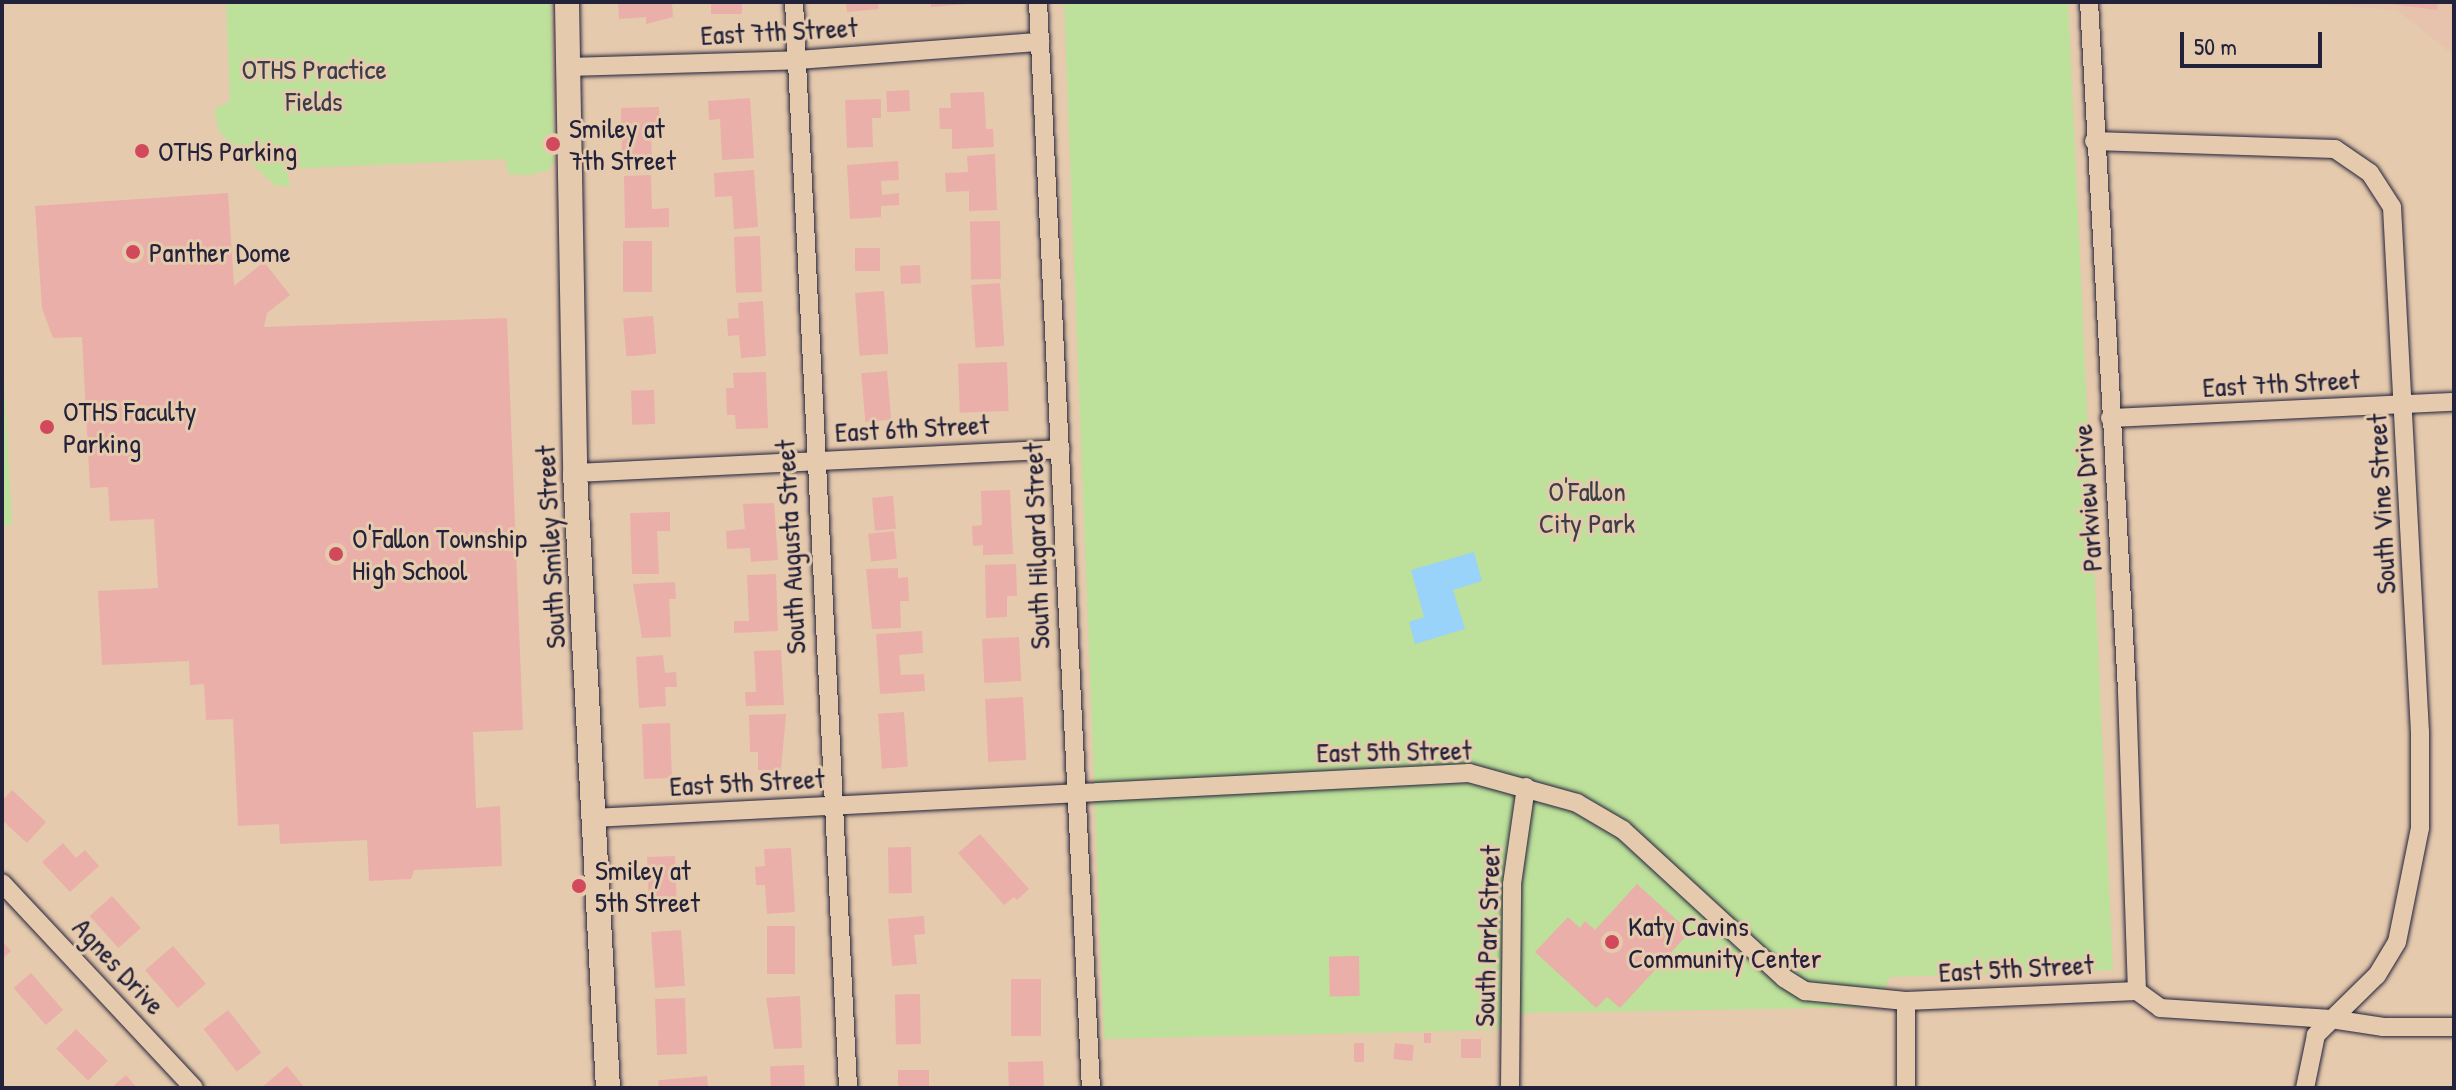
<!DOCTYPE html>
<html>
<head>
<meta charset="utf-8">
<style>
  body { margin:0 }
  #map { position:relative; width:2456px; height:1090px; overflow:hidden; background:#e6caad; font-family:"Patrick Hand",sans-serif }
  div>[style] { position:absolute }
  [style*='--x'] { left:calc(var(--x)*1px); top:calc(var(--y)*1px); width:calc(var(--w)*1px); rotate:calc(var(--a)*1deg) }
  .built>* { inset:0; background:#e7c2ac }
  .green>* { inset:0; background:#bde09a }
  .water>* { inset:0; background:#99d3f9 }
  .building>* { inset:0; background:#eaafa8; transform-origin:0 0 }
  .roads { filter:drop-shadow(0 0 2px #22223b) drop-shadow(0 0 2px #22223b) }
  .street>* { height:18px; margin:-9px; padding:0 9px; transform-origin:9px; border-radius:9px; background:#e6caad }
  .secondary>* { height:24px; margin:-12px; padding:0 12px; transform-origin:12px; border-radius:12px; background:#e6caad }
  .dots>* { width:22px; height:22px; translate:-50% -50%; box-sizing:border-box; border:4px solid #e6caad; border-radius:50% }
  span { translate:-50% -50%; white-space:nowrap; text-align:center; line-height:1.15; -webkit-text-stroke:6px #e6caad; paint-order:stroke }
  .street-label { font-size:28px; color:#22223b }
  .park-label { font-size:28px; color:#393e49 }
  .poi-label { font-size:28px; color:#22223b }
  .left { translate:0 -50%; text-align:left }
  .frame { position:absolute; inset:0; border:4px solid #22223b; pointer-events:none }
  .scale { position:absolute; left:2180px; top:32px; width:142px; height:36px; box-sizing:border-box; border:4px solid #22223b; border-top:0; padding-left:10px; font-size:24px; line-height:28px; white-space:nowrap; color:#22223b; -webkit-text-stroke:6px #e6caad; paint-order:stroke }
</style>
</head>
<body>
<div id="map">
  <div class="built">
    <i style="clip-path:polygon(2288px 2px,2454px 2px,2454px 55px,2397px 10px)"></i>
  </div>
  <div class="green">
    <i style="clip-path:polygon(226px 2px,551px 2px,554px 161px,549px 170px,529px 175px,508px 174px,505px 159px,287px 169px,290px 187px,274px 185px,220px 133px,216px 120px,215px 108px,230px 101px)"></i>
    <i style="clip-path:polygon(1064px 2px,2068px 2px,2113px 970px,1890px 977px,1876px 1007px,1526px 1013px,1493px 1030px,1104px 1039px)"></i>
    <i style="clip-path:polygon(2px 341px,12px 524px,2px 526px)"></i>
  </div>
  <div class="water">
    <i style="clip-path:polygon(1474px 552px,1482px 581px,1453px 590px,1465px 629px,1415px 644px,1409px 622px,1424px 617px,1411px 570px)"></i>
  </div>
  <div class="building">
    <i style="clip-path:polygon(618px 2px,672px 2px,673px 17px,646px 24px,646px 17px,619px 19px)"></i>
    <i style="left:711px;top:2px;width:31px;height:12px"></i>
    <i style="clip-path:polygon(846px 2px,878px 2px,879px 9px,847px 12px)"></i>
    <i style="clip-path:polygon(931px 2px,968px 2px,968px 4px,931px 7px)"></i>
    <i style="clip-path:polygon(2376px 2px,2438px 2px,2437px 10px)"></i>
    <i style="left:909px;top:90px;width:21px;height:23px;rotate:87deg"></i>
    <i style="clip-path:polygon(984px 92px,986px 129px,993px 129px,994px 147px,952px 149px,952px 129px,940px 129px,939px 108px,951px 108px,950px 93px)"></i>
    <i style="clip-path:polygon(750px 98px,754px 158px,722px 160px,720px 119px,709px 120px,708px 101px)"></i>
    <i style="clip-path:polygon(881px 99px,881px 118px,872px 118px,873px 147px,847px 148px,845px 100px)"></i>
    <i style="clip-path:polygon(659px 107px,660px 126px,651px 127px,652px 162px,622px 163px,621px 108px)"></i>
    <i style="clip-path:polygon(995px 154px,997px 210px,969px 211px,969px 191px,946px 192px,945px 173px,968px 172px,967px 156px)"></i>
    <i style="clip-path:polygon(898px 161px,899px 180px,881px 181px,882px 195px,899px 193px,899px 205px,881px 206px,881px 217px,850px 219px,847px 165px)"></i>
    <i style="clip-path:polygon(754px 170px,758px 227px,734px 229px,732px 196px,715px 197px,714px 173px)"></i>
    <i style="clip-path:polygon(651px 175px,652px 209px,669px 208px,669px 227px,625px 228px,624px 176px)"></i>
    <i style="clip-path:polygon(228px 193px,234px 286px,264px 262px,290px 295px,267px 313px,264px 327px,507px 318px,523px 730px,473px 732px,476px 808px,500px 806px,502px 866px,414px 870px,411px 879px,369px 881px,367px 840px,280px 844px,279px 824px,238px 826px,233px 719px,206px 720px,204px 684px,190px 685px,189px 661px,102px 665px,98px 591px,158px 588px,154px 519px,110px 521px,108px 487px,90px 488px,82px 337px,53px 338px,42px 308px,35px 206px)"></i>
    <i style="left:1000px;top:221px;width:58px;height:30px;rotate:89deg"></i>
    <i style="left:760px;top:236px;width:56px;height:26px;rotate:88deg"></i>
    <i style="left:623px;top:241px;width:29px;height:51px"></i>
    <i style="left:880px;top:248px;width:23px;height:25px;rotate:90deg"></i>
    <i style="left:920px;top:265px;width:18px;height:20px;rotate:87deg"></i>
    <i style="left:1000px;top:283px;width:63px;height:29px;rotate:86deg"></i>
    <i style="left:884px;top:291px;width:63px;height:29px;rotate:86deg"></i>
    <i style="clip-path:polygon(763px 301px,766px 356px,741px 358px,739px 335px,728px 336px,727px 319px,739px 318px,738px 303px)"></i>
    <i style="left:653px;top:316px;width:38px;height:30px;rotate:85deg"></i>
    <i style="left:1007px;top:362px;width:49px;height:49px;rotate:88deg"></i>
    <i style="left:887px;top:371px;width:49px;height:26px;rotate:85deg"></i>
    <i style="clip-path:polygon(766px 372px,768px 428px,736px 429px,735px 415px,727px 415px,726px 388px,734px 388px,733px 373px)"></i>
    <i style="left:654px;top:390px;width:34px;height:23px;rotate:88deg"></i>
    <i style="clip-path:polygon(1010px 490px,1013px 554px,983px 555px,983px 545px,973px 546px,972px 526px,982px 525px,981px 491px)"></i>
    <i style="left:893px;top:496px;width:33px;height:21px;rotate:85deg"></i>
    <i style="clip-path:polygon(774px 503px,778px 560px,751px 562px,750px 548px,727px 549px,726px 531px,745px 529px,743px 504px)"></i>
    <i style="clip-path:polygon(670px 512px,670px 531px,657px 531px,659px 574px,632px 574px,630px 513px)"></i>
    <i style="left:894px;top:531px;width:28px;height:26px;rotate:84deg"></i>
    <i style="clip-path:polygon(1016px 564px,1017px 596px,1007px 596px,1007px 617px,986px 618px,985px 565px)"></i>
    <i style="clip-path:polygon(898px 568px,898px 578px,908px 577px,909px 601px,900px 601px,901px 628px,872px 629px,866px 569px)"></i>
    <i style="clip-path:polygon(776px 574px,778px 631px,734px 633px,734px 621px,749px 621px,747px 575px)"></i>
    <i style="clip-path:polygon(675px 582px,676px 599px,669px 599px,671px 637px,642px 638px,633px 584px)"></i>
    <i style="clip-path:polygon(922px 631px,923px 653px,899px 655px,901px 675px,924px 674px,925px 691px,880px 694px,876px 634px)"></i>
    <i style="left:1019px;top:637px;width:44px;height:37px;rotate:87deg"></i>
    <i style="clip-path:polygon(781px 650px,784px 705px,746px 706px,745px 692px,756px 692px,754px 651px)"></i>
    <i style="clip-path:polygon(663px 655px,665px 673px,676px 672px,677px 687px,665px 687px,666px 706px,639px 708px,636px 657px)"></i>
    <i style="left:1023px;top:697px;width:63px;height:38px;rotate:87deg"></i>
    <i style="left:904px;top:712px;width:55px;height:26px;rotate:86deg"></i>
    <i style="clip-path:polygon(786px 714px,781px 770px,758px 770px,758px 752px,750px 752px,749px 715px)"></i>
    <i style="left:670px;top:723px;width:55px;height:28px;rotate:88deg"></i>
    <i style="clip-path:polygon(12px 790px,46px 822px,27px 843px,2px 820px,2px 801px)"></i>
    <i style="clip-path:polygon(980px 834px,1029px 889px,1017px 900px,1014px 897px,1004px 905px,958px 853px)"></i>
    <i style="clip-path:polygon(63px 843px,76px 858px,85px 850px,99px 866px,70px 892px,42px 862px)"></i>
    <i style="left:911px;top:847px;width:46px;height:23px;rotate:89deg"></i>
    <i style="clip-path:polygon(791px 848px,795px 912px,767px 914px,765px 885px,756px 885px,755px 867px,765px 866px,764px 849px)"></i>
    <i style="left:675px;top:856px;width:54px;height:28px;rotate:88deg"></i>
    <i style="clip-path:polygon(1637px 884px,1690px 932px,1620px 1008px,1607px 997px,1596px 1008px,1535px 952px,1568px 917px,1580px 928px,1585px 921px,1595px 930px)"></i>
    <i style="left:112px;top:896px;width:43px;height:30px;rotate:48deg"></i>
    <i style="clip-path:polygon(924px 916px,925px 934px,914px 935px,917px 964px,892px 966px,888px 919px)"></i>
    <i style="left:767px;top:926px;width:28px;height:48px"></i>
    <i style="left:681px;top:930px;width:56px;height:30px;rotate:86deg"></i>
    <i style="clip-path:polygon(2px 941px,11px 951px,2px 959px)"></i>
    <i style="left:173px;top:946px;width:50px;height:37px;rotate:49deg"></i>
    <i style="left:1359px;top:956px;width:40px;height:30px;rotate:89deg"></i>
    <i style="left:31px;top:973px;width:49px;height:23px;rotate:49deg"></i>
    <i style="left:1041px;top:979px;width:57px;height:30px;rotate:90deg"></i>
    <i style="left:920px;top:994px;width:50px;height:25px;rotate:89deg"></i>
    <i style="clip-path:polygon(800px 996px,802px 1048px,774px 1049px,766px 998px)"></i>
    <i style="left:685px;top:998px;width:56px;height:30px;rotate:88deg"></i>
    <i style="left:228px;top:1010px;width:54px;height:31px;rotate:52deg"></i>
    <i style="left:76px;top:1029px;width:45px;height:28px;rotate:45deg"></i>
    <i style="left:1424px;top:1033px;width:7px;height:10px"></i>
    <i style="left:1461px;top:1039px;width:20px;height:19px"></i>
    <i style="left:1354px;top:1043px;width:10px;height:19px"></i>
    <i style="left:1395px;top:1043px;width:19px;height:16px;rotate:6deg"></i>
    <i style="left:1043px;top:1061px;width:27px;height:35px;rotate:88deg"></i>
    <i style="left:804px;top:1065px;width:23px;height:34px;rotate:88deg"></i>
    <i style="clip-path:polygon(287px 1066px,305px 1088px,261px 1088px)"></i>
    <i style="left:929px;top:1070px;width:18px;height:31px;rotate:90deg"></i>
    <i style="clip-path:polygon(126px 1075px,137px 1088px,111px 1088px)"></i>
    <i style="left:707px;top:1076px;width:12px;height:49px;rotate:85deg"></i>
  </div>
  <div class="roads">
    <div class="street">
      <i style="--x:794;--y:2;--w:1087;--a:87.15"></i>
      <i style="--x:1038;--y:2;--w:1087;--a:87.21"></i>
      <i style="--x:2089;--y:2;--w:690;--a:86.84"></i>
      <i style="--x:2127;--y:691;--w:300;--a:88.1"></i>
      <i style="--x:568;--y:67;--w:230;--a:-1.7"></i>
      <i style="--x:798;--y:60;--w:243;--a:-4.3"></i>
      <i style="--x:2094;--y:141;--w:241;--a:1.9"></i>
      <i style="--x:2335;--y:149;--w:42;--a:34.4"></i>
      <i style="--x:2370;--y:173;--w:40;--a:57.1"></i>
      <i style="--x:2392;--y:207;--w:526;--a:86.95"></i>
      <i style="--x:2420;--y:732;--w:96;--a:90"></i>
      <i style="--x:2420;--y:828;--w:116;--a:101.4"></i>
      <i style="--x:2397;--y:942;--w:39;--a:121"></i>
      <i style="--x:2377;--y:975;--w:86;--a:135.5"></i>
      <i style="--x:2316;--y:1035;--w:54;--a:101.7"></i>
      <i style="--x:2110;--y:418;--w:344;--a:-2.7"></i>
      <i style="--x:575;--y:473;--w:486;--a:-2.8"></i>
      <i style="--x:593;--y:818;--w:877;--a:-2.94"></i>
      <i style="--x:1469;--y:773;--w:112;--a:15.5"></i>
      <i style="--x:1577;--y:803;--w:53;--a:30.4"></i>
      <i style="--x:1623;--y:830;--w:219;--a:42.6"></i>
      <i style="--x:1784;--y:978;--w:25;--a:32"></i>
      <i style="--x:1805;--y:991;--w:101;--a:5.7"></i>
      <i style="--x:1906;--y:1001;--w:231;--a:-2.5"></i>
      <i style="--x:2137;--y:991;--w:29;--a:36"></i>
      <i style="--x:2160;--y:1008;--w:171;--a:3.7"></i>
      <i style="--x:2331;--y:1019;--w:53;--a:8.7"></i>
      <i style="--x:2383;--y:1027;--w:71;--a:0"></i>
      <i style="--x:2;--y:883;--w:281;--a:46.9"></i>
      <i style="--x:1906;--y:1001;--w:87;--a:90"></i>
      <i style="--x:1510;--y:1088;--w:204;--a:-89.4"></i>
      <i style="--x:1512;--y:884;--w:98;--a:-81.8"></i>
    </div>
    <div class="secondary">
      <i style="--x:567;--y:2;--w:471;--a:89"></i>
      <i style="--x:575;--y:473;--w:616;--a:86.93"></i>
    </div>
  </div>
  <div class="dots">
    <i style="left:553px;top:144px;background:#d1495b"></i>
    <i style="left:142px;top:151px;background:#d1495b"></i>
    <i style="left:133px;top:252px;background:#d1495b"></i>
    <i style="left:47px;top:427px;background:#d1495b"></i>
    <i style="left:336px;top:554px;background:#d1495b"></i>
    <i style="left:579px;top:886px;background:#d1495b"></i>
    <i style="left:1612px;top:942px;background:#d1495b"></i>
  </div>
  <div class="street-label">
    <span style="left:779px;top:31px;rotate:-3deg">East 7th Street</span>
    <span style="left:2281px;top:383px;rotate:-3deg">East 7th Street</span>
    <span style="left:912px;top:428px;rotate:-3deg">East 6th Street</span>
    <span style="left:2087px;top:498px;rotate:-94deg">Parkview Drive</span>
    <span style="left:2381px;top:504px;rotate:-93deg">South Vine Street</span>
    <span style="left:1036px;top:546px;rotate:-92deg">South Hilgard Street</span>
    <span style="left:550px;top:547px;rotate:-93deg">South Smiley Street</span>
    <span style="left:790px;top:547px;rotate:-93deg">South Augusta Street</span>
    <span style="left:1394px;top:751px;rotate:-1deg">East 5th Street</span>
    <span style="left:747px;top:782px;rotate:-3deg">East 5th Street</span>
    <span style="left:1487px;top:936px;rotate:-88deg">South Park Street</span>
    <span style="left:119px;top:966px;rotate:47deg">Agnes Drive</span>
    <span style="left:2016px;top:968px;rotate:-3deg">East 5th Street</span>
  </div>
  <div class="park-label">
    <span style="left:314px;top:85px">OTHS Practice<br>Fields</span>
    <span style="left:1587px;top:507px">O'Fallon<br>City Park</span>
  </div>
  <div class="poi-label">
    <span class="left" style="left:569px;top:144px">Smiley at<br>7th Street</span>
    <span class="left" style="left:158px;top:151px">OTHS Parking</span>
    <span class="left" style="left:149px;top:252px">Panther Dome</span>
    <span class="left" style="left:63px;top:427px">OTHS Faculty<br>Parking</span>
    <span class="left" style="left:352px;top:554px">O'Fallon Township<br>High School</span>
    <span class="left" style="left:595px;top:886px">Smiley at<br>5th Street</span>
    <span class="left" style="left:1628px;top:942px">Katy Cavins<br>Community Center</span>
  </div>
  <div class="frame"></div>
  <div class="scale">50 m</div>
</div>
</body>
</html>
